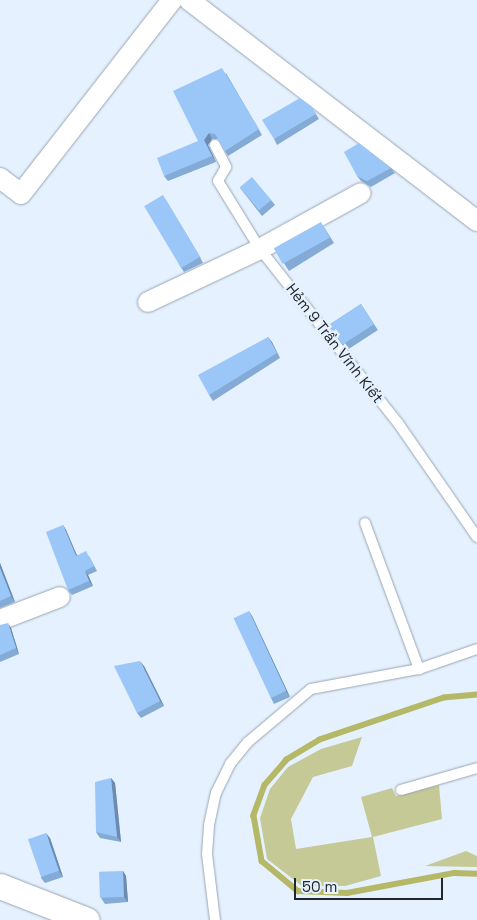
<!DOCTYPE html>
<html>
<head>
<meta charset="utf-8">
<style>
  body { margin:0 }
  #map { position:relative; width:477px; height:920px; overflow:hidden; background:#e5f1fe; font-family:"Space Grotesk",sans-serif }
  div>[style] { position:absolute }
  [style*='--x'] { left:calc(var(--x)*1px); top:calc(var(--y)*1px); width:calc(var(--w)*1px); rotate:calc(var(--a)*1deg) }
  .green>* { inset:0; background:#c5c996 }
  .stream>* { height:5.5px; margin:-2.75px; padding:0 2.75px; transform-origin:2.75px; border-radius:2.75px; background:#b5b967 }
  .roads { filter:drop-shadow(0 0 1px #99a5b1) drop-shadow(0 0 1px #99a5b1) }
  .service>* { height:10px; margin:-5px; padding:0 5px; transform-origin:5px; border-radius:5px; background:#fff }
  .minor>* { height:20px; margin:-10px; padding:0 10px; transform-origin:10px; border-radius:10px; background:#fff }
  .tertiary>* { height:25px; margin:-12.5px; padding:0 12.5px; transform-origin:12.5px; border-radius:12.5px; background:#fff }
  .wall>* { inset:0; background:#84abd5; transform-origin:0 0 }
  .shaded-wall>* { inset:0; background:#6c8bae }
  .building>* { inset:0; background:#9ac7f8; transform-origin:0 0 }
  span { translate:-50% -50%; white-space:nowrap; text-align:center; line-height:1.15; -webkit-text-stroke:5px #e5f1fe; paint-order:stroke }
  .street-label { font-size:15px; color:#22272c }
  .scale { position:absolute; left:294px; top:878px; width:149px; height:22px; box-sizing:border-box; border:2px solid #22272c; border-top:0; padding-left:6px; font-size:15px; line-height:18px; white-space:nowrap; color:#22272c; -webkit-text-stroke:4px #e5f1fe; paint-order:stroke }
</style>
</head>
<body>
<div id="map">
  <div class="green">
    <i style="clip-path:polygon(362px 737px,352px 766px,313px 777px,291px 819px,296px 849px,372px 837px,361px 797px,392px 788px,396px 796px,439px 785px,442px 819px,373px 837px,381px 876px,345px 886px,302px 886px,267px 859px,260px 818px,270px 789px,288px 767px,321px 749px)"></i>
    <i style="clip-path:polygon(466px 851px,477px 856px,477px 867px,425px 866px)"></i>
  </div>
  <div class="stream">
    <i style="--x:477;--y:695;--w:33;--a:175"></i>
    <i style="--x:444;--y:698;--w:131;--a:161.3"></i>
    <i style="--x:320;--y:740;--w:39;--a:149"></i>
    <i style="--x:287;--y:760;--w:33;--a:131"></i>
    <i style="--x:265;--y:785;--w:33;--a:110"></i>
    <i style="--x:254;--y:816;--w:46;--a:79.9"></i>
    <i style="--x:262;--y:861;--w:47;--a:39.8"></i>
    <i style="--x:298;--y:891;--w:49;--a:2.3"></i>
    <i style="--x:347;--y:893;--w:109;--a:-10.6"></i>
    <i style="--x:454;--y:873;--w:23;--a:2"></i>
  </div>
  <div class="roads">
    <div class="service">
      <i style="--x:215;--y:145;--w:25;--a:63"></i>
      <i style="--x:226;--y:167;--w:16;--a:120"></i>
      <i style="--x:218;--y:181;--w:80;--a:58.3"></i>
      <i style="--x:260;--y:249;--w:222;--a:51.6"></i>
      <i style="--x:398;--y:423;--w:139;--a:55.3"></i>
      <i style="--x:365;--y:523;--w:156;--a:69.7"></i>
      <i style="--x:401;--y:790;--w:79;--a:-16.1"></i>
      <i style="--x:215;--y:920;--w:66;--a:-96.9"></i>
      <i style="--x:207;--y:854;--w:29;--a:-86"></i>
      <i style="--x:209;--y:825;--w:33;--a:-78"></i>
      <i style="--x:216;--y:793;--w:32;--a:-64"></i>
      <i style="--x:230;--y:764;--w:28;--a:-51"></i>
      <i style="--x:248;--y:742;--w:82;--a:-40.1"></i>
      <i style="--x:311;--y:689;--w:110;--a:-10.5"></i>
      <i style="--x:419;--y:669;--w:61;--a:-19"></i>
    </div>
    <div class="minor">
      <i style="--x:189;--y:0;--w:363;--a:37.5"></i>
      <i style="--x:0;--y:178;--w:26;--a:37"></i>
      <i style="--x:21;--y:194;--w:246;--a:-52.1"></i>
      <i style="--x:148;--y:302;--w:124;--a:-25.3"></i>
      <i style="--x:260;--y:249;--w:115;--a:-29"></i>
      <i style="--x:0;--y:620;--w:64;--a:-21"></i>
    </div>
    <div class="tertiary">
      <i style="--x:0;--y:886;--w:93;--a:21.3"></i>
    </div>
  </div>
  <div class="wall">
    <i style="clip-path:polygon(226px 73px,262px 135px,228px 156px,218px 139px,212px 139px,208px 145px,216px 162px,168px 181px,164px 176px,198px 141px)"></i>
    <i style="clip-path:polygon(311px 106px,319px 119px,277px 145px,274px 139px)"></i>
    <i style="clip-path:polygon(391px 168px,395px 173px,371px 187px,361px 181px,357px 176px)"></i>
    <i style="clip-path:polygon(240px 188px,271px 200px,275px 205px,262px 216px)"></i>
    <i style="clip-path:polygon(166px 200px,203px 263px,184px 272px,180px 266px)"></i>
    <i style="clip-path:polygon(324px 227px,334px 243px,289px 271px,276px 251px)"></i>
    <i style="left:361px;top:304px;width:31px;height:38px;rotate:57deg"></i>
    <i style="clip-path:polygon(268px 337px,280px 358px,213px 401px,209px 395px)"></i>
    <i style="clip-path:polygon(63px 525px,66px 530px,77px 555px,89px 556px,97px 571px,88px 575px,93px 586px,72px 595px,68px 590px)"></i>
    <i style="clip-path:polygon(0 563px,15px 602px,0 608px)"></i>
    <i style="clip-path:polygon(249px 611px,252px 616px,290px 697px,274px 704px,271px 698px)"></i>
    <i style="clip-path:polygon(0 625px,11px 628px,19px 654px,0 662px)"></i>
    <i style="clip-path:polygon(144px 666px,164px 706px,141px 718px,137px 713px)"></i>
    <i style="clip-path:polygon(111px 778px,115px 783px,121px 842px,100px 838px,96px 832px)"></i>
    <i style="clip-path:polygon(50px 838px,63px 877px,45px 883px,41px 878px)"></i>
    <i style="clip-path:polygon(123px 871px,126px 876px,128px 902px,105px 904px,101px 898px)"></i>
  </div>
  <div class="shaded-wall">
    <i style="clip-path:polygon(209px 133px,212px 139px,208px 145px,216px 162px,212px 156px,204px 140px)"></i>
    <i style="clip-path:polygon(163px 195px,166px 200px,203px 263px,200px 257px)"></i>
    <i style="clip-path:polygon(268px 337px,272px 342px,280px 358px,277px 353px)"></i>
    <i style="clip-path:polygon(63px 525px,66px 530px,79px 561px,76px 556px)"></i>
    <i style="clip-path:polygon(0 563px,15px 602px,11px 596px,0 568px)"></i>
    <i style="clip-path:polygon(85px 571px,88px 575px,93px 586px,89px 581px)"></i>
    <i style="clip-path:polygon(249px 611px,252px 616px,290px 697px,286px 691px)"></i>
    <i style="clip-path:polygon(8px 623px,11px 628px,19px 654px,16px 648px)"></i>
    <i style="clip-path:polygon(140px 661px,144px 666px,164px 706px,160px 701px)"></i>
    <i style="clip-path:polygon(111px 778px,115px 783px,121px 842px,117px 837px)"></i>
    <i style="clip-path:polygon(46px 833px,50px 838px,63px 877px,59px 871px)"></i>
    <i style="clip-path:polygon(123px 871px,126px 876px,128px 902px,124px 897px)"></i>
  </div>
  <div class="building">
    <i style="clip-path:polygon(222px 68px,259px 129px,225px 151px,215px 134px,209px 133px,204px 140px,212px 156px,164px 176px,157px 158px,198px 141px,173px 91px)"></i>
    <i style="clip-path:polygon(300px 98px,311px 106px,316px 114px,274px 139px,262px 120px)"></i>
    <i style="clip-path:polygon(359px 143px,391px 168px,367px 181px,357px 176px,344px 152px)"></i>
    <i style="left:252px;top:177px;width:30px;height:16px;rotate:50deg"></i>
    <i style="left:163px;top:195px;width:72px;height:22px;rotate:59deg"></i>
    <i style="left:321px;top:222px;width:18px;height:54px;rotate:61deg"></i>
    <i style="left:361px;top:304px;width:24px;height:38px;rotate:57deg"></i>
    <i style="clip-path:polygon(268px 337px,277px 353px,209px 395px,198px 375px)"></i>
    <i style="clip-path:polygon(63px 525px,76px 556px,86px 551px,94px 566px,85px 571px,89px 581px,68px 590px,46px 532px)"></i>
    <i style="clip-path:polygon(0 568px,11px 596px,0 601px)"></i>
    <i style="left:249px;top:611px;width:88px;height:17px;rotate:65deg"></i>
    <i style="clip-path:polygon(8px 623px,16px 648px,0 655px,0 625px)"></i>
    <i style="clip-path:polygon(140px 661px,160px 701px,137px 713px,114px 666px)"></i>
    <i style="clip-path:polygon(111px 778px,117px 837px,96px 832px,95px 782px)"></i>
    <i style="left:46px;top:833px;width:40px;height:19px;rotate:71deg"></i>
    <i style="left:123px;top:871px;width:26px;height:24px;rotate:88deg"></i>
  </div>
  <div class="street-label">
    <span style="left:335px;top:343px;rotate:52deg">Hẻm 9 Trần Vĩnh Kiết</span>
  </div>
  <div class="scale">50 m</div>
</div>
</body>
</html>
